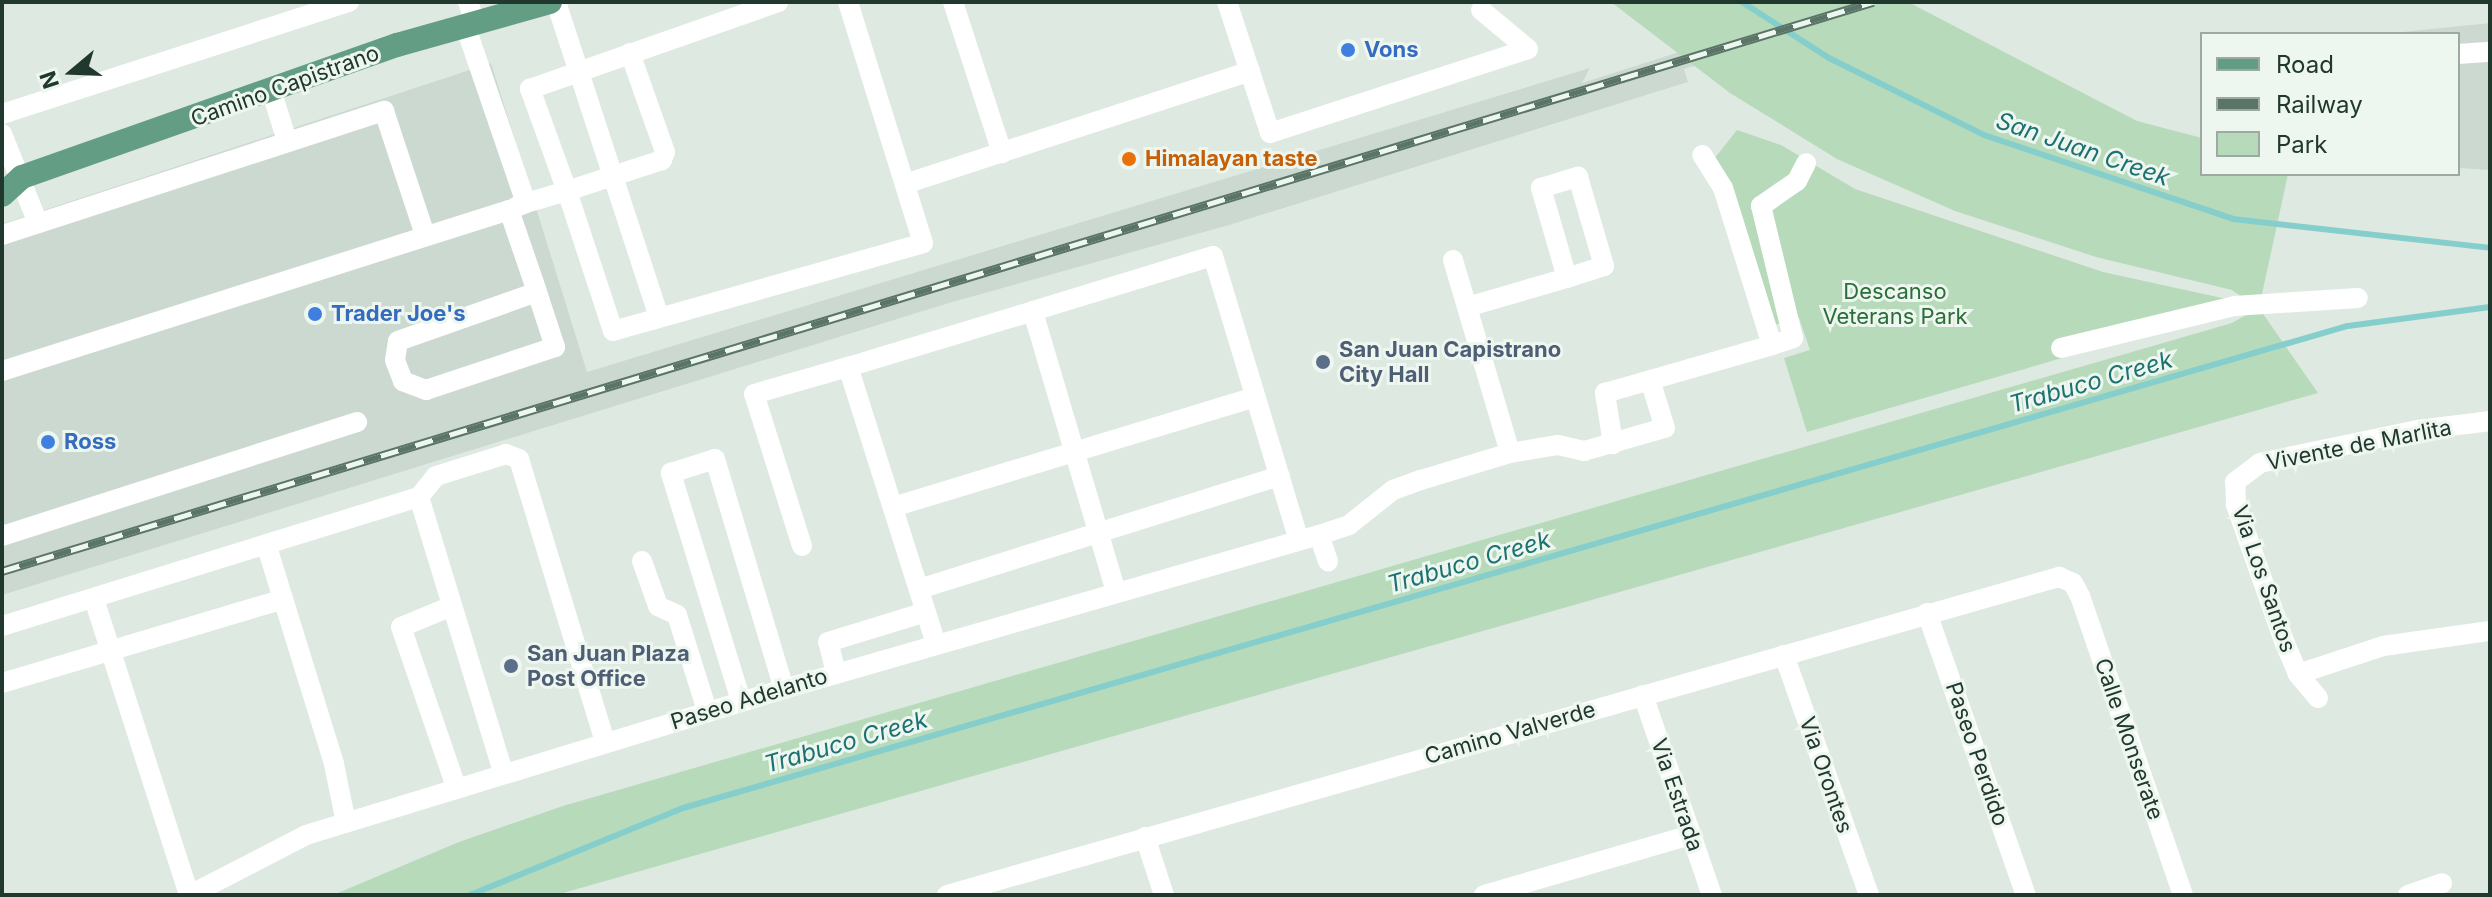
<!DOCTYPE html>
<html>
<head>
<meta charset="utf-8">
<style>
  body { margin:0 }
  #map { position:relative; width:2492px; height:897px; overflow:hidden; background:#dee9e2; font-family:Inter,sans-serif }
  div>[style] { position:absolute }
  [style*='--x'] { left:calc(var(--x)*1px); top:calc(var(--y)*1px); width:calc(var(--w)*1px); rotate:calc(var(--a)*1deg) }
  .built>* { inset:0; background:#ccd9d1 }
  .green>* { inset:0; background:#b7daba }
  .stream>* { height:6px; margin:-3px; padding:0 3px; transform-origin:3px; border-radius:3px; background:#86cecc }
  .minor>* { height:20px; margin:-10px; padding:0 10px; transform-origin:10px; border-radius:10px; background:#fff }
  .major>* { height:24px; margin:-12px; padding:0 12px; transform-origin:12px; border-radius:12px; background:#639e84 }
  .rail>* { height:9px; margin-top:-4.5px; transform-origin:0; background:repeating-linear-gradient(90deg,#eef6f0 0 18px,#5a7468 0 36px); box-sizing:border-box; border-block:2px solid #5a7468 }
  .dots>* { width:22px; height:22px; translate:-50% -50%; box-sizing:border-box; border:4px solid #eef6f0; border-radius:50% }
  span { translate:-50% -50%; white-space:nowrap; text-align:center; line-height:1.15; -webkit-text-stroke:6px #eef6f0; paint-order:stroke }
  .shop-label { font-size:22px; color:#366cbe; font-weight:700 }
  .left { translate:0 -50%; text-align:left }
  .street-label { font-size:22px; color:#20382d }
  .food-label { font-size:22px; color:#c56008; font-weight:700 }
  .park-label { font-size:22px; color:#2b6e39 }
  .service-label { font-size:22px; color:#4e5e75; font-weight:700 }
  .water-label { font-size:24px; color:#1c7271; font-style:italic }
  .frame { position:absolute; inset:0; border:4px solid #20382d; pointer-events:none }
  .legend { position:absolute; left:2200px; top:32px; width:260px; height:144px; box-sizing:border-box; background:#eef6f0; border:2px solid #9caaa2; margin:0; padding:10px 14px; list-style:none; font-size:24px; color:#20382d }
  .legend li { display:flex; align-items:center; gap:16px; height:40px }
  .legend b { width:40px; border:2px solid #9caaa2 }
  .north { position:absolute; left:32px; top:32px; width:80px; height:80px; -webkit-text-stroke:6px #eef6f0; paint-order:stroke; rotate:251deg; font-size:22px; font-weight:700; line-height:32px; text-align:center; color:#20382d }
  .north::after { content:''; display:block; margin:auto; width:28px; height:36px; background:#20382d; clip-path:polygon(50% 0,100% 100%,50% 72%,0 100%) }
</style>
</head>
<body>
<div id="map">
  <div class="built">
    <i style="clip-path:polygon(1906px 2px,1684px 69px,1688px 82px,1229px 225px,949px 303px,2px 595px,2px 224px,491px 63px,587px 372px,1590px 68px,1582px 83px,1764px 25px)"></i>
    <i style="clip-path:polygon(2490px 23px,2490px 170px,2458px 168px,2458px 34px,2383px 34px)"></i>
  </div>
  <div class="green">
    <i style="clip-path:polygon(1611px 2px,1908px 2px,2137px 121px,2202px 138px,2202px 174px,2288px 174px,2259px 308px,2318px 393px,556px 895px,333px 895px,459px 842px,563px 806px,2232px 323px,2258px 308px,2232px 290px,2096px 257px,1955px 211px,1837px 159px,1730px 93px)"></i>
    <i style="clip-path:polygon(1737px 130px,1781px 145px,1855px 189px,2103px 272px,2231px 300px,2231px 309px,1807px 432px,1784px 358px,1810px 350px,1799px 318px,1774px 325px,1714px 159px)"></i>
  </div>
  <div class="stream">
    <i style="--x:1742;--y:2;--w:103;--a:32.8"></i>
    <i style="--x:1829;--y:58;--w:173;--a:26.4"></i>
    <i style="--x:1984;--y:135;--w:263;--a:18.6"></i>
    <i style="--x:2233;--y:219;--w:259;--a:6.4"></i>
    <i style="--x:470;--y:895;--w:230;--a:-22.2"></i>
    <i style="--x:683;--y:808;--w:1733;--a:-16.15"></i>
    <i style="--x:2348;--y:326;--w:143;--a:-7.6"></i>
  </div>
  <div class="minor">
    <i style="--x:468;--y:2;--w:21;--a:71"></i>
    <i style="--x:556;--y:2;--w:332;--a:71.9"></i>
    <i style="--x:953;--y:2;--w:159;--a:72"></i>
    <i style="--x:1227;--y:2;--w:138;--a:71.8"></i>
    <i style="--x:1270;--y:133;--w:271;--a:-18"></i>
    <i style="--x:1528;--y:49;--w:61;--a:-140.3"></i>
    <i style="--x:465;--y:25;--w:188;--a:71.1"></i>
    <i style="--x:526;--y:203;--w:11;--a:158"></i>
    <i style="--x:630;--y:53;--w:105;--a:70.5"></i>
    <i style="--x:665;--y:152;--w:9;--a:111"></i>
    <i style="--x:662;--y:160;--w:100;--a:161.9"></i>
    <i style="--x:567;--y:191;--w:147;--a:71.8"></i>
    <i style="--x:613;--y:331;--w:322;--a:-15.8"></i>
    <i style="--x:923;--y:243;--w:252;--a:-107.3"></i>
    <i style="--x:2458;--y:54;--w:32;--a:-4"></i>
    <i style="--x:272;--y:93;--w:50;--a:72.6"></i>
    <i style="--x:2;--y:114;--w:365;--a:-17.9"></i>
    <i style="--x:2;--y:134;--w:96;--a:68"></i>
    <i style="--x:905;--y:184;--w:363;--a:-18.1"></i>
    <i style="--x:526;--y:203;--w:43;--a:-16.3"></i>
    <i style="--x:567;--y:191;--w:109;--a:-109.9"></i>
    <i style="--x:530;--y:89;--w:263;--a:-19.3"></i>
    <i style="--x:2;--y:235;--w:402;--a:-18"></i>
    <i style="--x:384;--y:111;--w:131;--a:71.7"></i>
    <i style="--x:1453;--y:260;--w:201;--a:73.5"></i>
    <i style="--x:1467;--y:307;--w:104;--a:-16.2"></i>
    <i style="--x:1567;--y:278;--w:94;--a:-106.1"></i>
    <i style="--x:1541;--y:188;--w:39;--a:-17"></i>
    <i style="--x:1578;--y:177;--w:93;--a:73.7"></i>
    <i style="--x:1604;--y:266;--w:39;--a:162"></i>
    <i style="--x:1772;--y:345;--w:22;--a:-18"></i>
    <i style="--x:1793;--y:338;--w:136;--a:-103.6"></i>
    <i style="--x:1761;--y:206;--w:44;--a:-34.8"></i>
    <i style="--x:1797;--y:181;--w:20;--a:-63"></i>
    <i style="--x:2061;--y:348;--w:178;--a:-13.6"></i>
    <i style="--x:2234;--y:306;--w:124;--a:-3.7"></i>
    <i style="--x:2;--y:371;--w:532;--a:-17.62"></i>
    <i style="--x:509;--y:210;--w:87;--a:71.1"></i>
    <i style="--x:537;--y:292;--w:58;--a:71.9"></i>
    <i style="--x:555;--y:347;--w:136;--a:161.6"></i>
    <i style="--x:426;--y:390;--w:25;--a:-159"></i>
    <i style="--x:403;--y:381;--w:22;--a:-111"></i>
    <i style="--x:395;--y:360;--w:19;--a:-81"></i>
    <i style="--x:398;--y:341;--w:147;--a:-19.4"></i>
    <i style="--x:1613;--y:444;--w:52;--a:-98.9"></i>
    <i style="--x:1605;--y:393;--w:174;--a:-16"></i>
    <i style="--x:1772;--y:345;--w:164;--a:-107.3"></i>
    <i style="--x:1723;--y:188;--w:39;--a:-122"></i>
    <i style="--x:419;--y:497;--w:288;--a:73"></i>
    <i style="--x:893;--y:507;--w:379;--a:-16.9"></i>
    <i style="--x:1319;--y:535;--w:28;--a:71"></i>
    <i style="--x:2;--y:536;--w:373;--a:-17.8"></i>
    <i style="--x:802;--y:546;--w:159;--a:-107.5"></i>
    <i style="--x:754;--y:394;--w:98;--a:-16"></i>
    <i style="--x:267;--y:547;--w:227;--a:72.8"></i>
    <i style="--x:334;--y:764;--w:60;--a:78.5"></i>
    <i style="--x:642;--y:561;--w:48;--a:70.4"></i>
    <i style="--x:658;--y:606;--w:21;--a:25"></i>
    <i style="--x:677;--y:615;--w:101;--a:72.6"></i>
    <i style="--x:919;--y:589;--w:378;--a:-17.4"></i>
    <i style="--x:1116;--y:592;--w:293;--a:-106.5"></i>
    <i style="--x:1033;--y:311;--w:188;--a:-17"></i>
    <i style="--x:1213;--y:256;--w:297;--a:73.2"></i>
    <i style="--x:94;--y:599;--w:311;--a:72.2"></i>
    <i style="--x:452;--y:606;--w:55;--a:157.6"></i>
    <i style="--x:401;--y:627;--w:169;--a:71"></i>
    <i style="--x:1927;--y:613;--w:299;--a:70.7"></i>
    <i style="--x:2;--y:626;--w:436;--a:-17.2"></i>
    <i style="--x:419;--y:497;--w:27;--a:-51"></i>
    <i style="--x:436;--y:476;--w:73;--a:-17.4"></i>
    <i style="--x:506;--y:454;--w:14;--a:21"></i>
    <i style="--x:519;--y:459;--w:296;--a:73.1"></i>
    <i style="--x:936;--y:644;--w:291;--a:-107.6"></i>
    <i style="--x:848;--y:367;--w:193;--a:-16.8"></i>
    <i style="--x:1784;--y:655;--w:255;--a:70.5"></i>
    <i style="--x:836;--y:673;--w:32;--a:-104"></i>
    <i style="--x:828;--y:642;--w:102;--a:-17"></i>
    <i style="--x:2298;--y:674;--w:89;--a:-18.2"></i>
    <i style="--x:2383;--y:646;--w:108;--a:-8"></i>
    <i style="--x:2;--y:683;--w:293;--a:-16.6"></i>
    <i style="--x:1643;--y:695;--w:212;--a:71"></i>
    <i style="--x:2318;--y:698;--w:31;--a:-130"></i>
    <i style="--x:2298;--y:674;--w:33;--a:-113"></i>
    <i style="--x:2285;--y:644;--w:147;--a:-109.4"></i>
    <i style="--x:2236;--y:505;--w:23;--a:-92"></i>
    <i style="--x:2235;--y:482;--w:31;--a:-37"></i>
    <i style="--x:2260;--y:463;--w:161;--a:-11.8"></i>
    <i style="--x:2418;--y:430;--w:73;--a:-7.1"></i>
    <i style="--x:741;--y:701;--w:239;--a:-107.1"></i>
    <i style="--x:671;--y:473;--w:46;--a:-17.7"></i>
    <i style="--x:715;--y:459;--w:240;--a:73.3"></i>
    <i style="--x:1145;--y:837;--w:61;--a:71.9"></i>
    <i style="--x:190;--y:895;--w:131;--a:-27.3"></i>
    <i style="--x:306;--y:835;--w:500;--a:-17"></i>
    <i style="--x:784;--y:689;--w:557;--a:-16.06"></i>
    <i style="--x:1319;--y:535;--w:32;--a:-18"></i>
    <i style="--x:1349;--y:525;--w:56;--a:-38.5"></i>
    <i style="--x:1393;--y:490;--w:30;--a:-20"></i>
    <i style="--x:1421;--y:480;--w:93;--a:-16.9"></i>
    <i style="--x:1510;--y:453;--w:49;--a:-9.5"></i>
    <i style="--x:1558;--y:445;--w:27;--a:13"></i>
    <i style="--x:1584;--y:451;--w:84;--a:-15.9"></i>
    <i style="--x:1665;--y:428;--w:50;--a:-107.4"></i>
    <i style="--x:947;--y:895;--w:1157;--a:-15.96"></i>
    <i style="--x:2059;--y:577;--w:15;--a:23"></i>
    <i style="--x:2073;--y:583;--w:15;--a:62"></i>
    <i style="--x:2080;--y:596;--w:316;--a:71"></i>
    <i style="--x:1484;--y:895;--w:216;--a:-16.2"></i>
    <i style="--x:2408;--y:895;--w:36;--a:-19"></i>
  </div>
  <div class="major">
    <i style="--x:2;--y:195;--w:27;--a:-42"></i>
    <i style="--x:22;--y:177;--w:398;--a:-19.4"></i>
    <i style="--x:397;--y:45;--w:159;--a:-15.7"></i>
  </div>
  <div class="rail">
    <i style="--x:2;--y:571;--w:1956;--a:-16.92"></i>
  </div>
  <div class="dots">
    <i style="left:1348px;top:50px;background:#3f7fe0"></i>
    <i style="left:1129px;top:159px;background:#e8710a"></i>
    <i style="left:315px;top:314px;background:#3f7fe0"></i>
    <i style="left:1323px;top:362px;background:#5c6f8a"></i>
    <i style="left:48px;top:442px;background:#3f7fe0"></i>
    <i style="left:511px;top:666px;background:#5c6f8a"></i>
  </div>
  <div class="shop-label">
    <span class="left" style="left:1364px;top:50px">Vons</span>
    <span class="left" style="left:331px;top:314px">Trader Joe's</span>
    <span class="left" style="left:64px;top:442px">Ross</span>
  </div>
  <div class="street-label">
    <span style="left:285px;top:86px;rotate:-20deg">Camino Capistrano</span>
    <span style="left:2359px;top:445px;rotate:-11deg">Vivente de Marlita</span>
    <span style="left:2264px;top:579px;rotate:71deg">Via Los Santos</span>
    <span style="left:749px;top:699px;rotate:-17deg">Paseo Adelanto</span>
    <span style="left:1510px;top:733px;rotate:-16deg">Camino Valverde</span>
    <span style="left:2129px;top:739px;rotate:71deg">Calle Monserate</span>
    <span style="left:1977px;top:754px;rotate:71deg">Paseo Perdido</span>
    <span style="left:1826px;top:775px;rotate:71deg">Via Orontes</span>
    <span style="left:1677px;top:795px;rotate:71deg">Via Estrada</span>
  </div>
  <div class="food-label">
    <span class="left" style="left:1145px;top:159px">Himalayan taste</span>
  </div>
  <div class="park-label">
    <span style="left:1895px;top:304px">Descanso<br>Veterans Park</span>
  </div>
  <div class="service-label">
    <span class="left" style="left:1339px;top:362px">San Juan Capistrano<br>City Hall</span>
    <span class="left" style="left:527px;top:666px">San Juan Plaza<br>Post Office</span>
  </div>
  <div class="water-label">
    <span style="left:2083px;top:149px;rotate:19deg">San Juan Creek</span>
    <span style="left:2091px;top:382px;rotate:-16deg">Trabuco Creek</span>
    <span style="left:1469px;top:562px;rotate:-16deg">Trabuco Creek</span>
    <span style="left:846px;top:742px;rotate:-16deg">Trabuco Creek</span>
  </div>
  <div class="frame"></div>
  <ul class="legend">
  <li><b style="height:10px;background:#639e84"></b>Road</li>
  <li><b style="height:10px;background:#5a7468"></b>Railway</li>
  <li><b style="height:22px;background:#b7daba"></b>Park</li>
  </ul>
  <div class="north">N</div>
</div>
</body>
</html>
